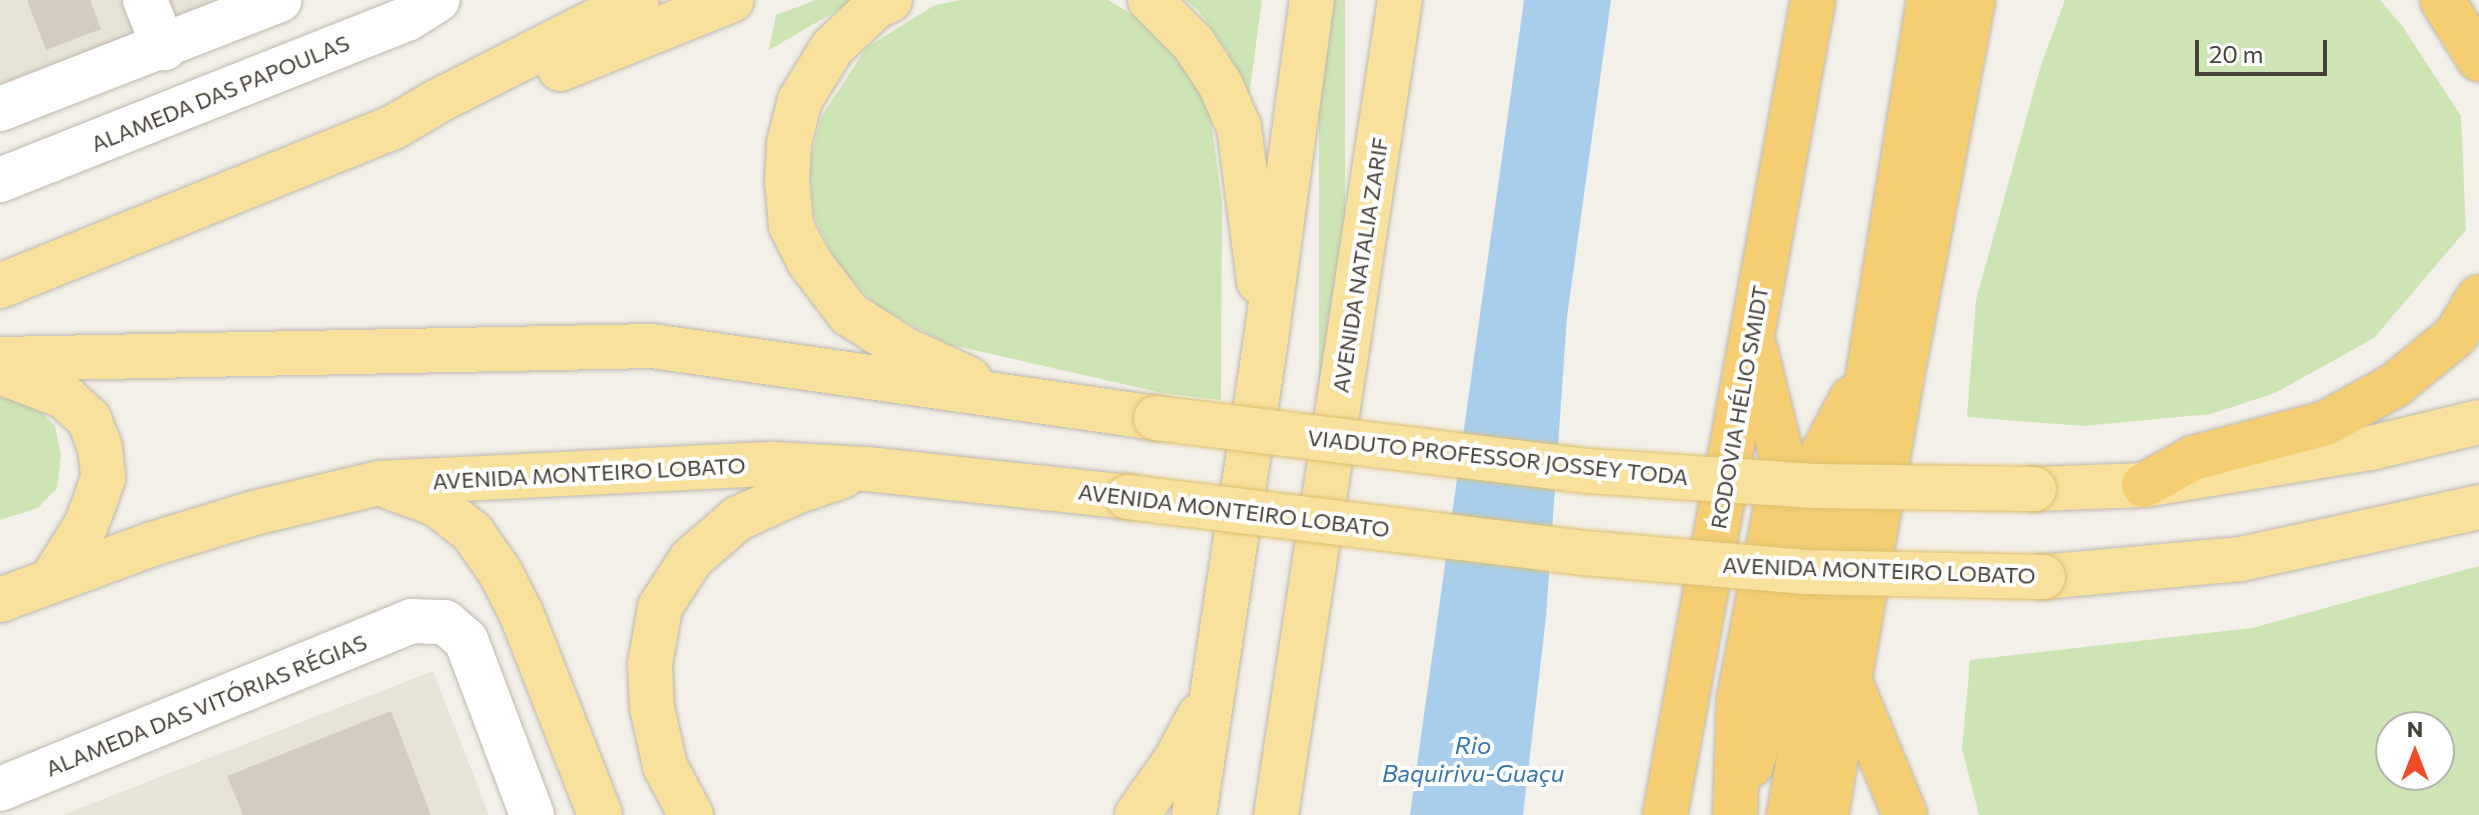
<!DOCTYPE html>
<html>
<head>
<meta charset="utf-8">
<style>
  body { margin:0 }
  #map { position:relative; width:2479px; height:815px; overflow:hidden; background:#f3f0e9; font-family:Commissioner,sans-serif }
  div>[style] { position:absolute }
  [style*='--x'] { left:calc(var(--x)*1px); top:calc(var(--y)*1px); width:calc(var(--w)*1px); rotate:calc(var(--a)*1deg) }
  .residential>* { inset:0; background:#e7e3d7 }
  .green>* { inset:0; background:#cde5b4; transform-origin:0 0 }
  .water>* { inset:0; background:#a9ceec }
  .building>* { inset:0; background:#d4cdbf }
  .roads { filter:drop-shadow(0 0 2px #beb8ac) drop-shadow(0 0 2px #beb8ac) }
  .minor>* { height:44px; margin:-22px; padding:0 22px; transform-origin:22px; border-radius:22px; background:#fff }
  .major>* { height:44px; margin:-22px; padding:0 22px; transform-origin:22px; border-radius:22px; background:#f8e19d }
  .highway>* { height:44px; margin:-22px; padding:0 22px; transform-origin:22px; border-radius:22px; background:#f5ce73 }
  .bridges { filter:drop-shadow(0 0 2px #dcbf6e) drop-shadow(0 0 2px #dcbf6e) }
  .major-bridge>* { height:44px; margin:-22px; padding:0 22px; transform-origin:22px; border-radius:22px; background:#f8e19d }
  span { translate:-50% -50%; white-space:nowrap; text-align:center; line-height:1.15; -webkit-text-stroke:8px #fff; paint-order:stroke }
  .street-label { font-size:22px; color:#464138 }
  .water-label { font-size:24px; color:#3776ac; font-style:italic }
  .north { position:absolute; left:2375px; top:711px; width:80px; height:80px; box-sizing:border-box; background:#fff; border:2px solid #b5b3af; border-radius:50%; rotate:0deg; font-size:22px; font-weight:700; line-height:32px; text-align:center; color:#464138 }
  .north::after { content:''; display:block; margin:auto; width:28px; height:36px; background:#ec4c27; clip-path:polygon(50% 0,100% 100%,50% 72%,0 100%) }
  .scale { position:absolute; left:2195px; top:40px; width:132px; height:36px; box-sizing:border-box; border:4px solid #464138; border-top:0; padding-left:10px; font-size:24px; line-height:28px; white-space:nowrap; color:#464138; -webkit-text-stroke:6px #fff; paint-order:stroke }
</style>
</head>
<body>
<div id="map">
  <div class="residential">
    <i style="clip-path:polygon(0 0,258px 0,0 100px)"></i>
    <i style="clip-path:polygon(433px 671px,489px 815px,62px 815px)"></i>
  </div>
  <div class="green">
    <i style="clip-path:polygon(816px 0,855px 0,769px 50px,776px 15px)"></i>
    <i style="clip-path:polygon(961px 0,1108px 0,1145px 22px,1185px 64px,1210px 114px,1222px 202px,1221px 400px,1163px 393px,947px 344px,877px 306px,837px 265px,814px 216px,809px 167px,821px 117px,867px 47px,935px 5px)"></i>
    <i style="clip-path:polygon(1185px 0,1262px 0,1248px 103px,1227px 51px,1198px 10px)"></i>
    <i style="left:1319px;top:0;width:26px;height:416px"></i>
    <i style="clip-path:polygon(2065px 0,2380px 0,2403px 27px,2461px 116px,2466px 230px,2374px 338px,2275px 393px,2211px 414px,2083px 426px,1967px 417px,1976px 300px,2041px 65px)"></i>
    <i style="clip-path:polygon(19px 397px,38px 409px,55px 426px,61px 456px,57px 488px,38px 508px,0 520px,0 398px)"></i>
    <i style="clip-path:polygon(evenodd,2479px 566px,2479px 815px,1979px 815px,1962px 749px,1970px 660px,2252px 628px,2479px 566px,2391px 727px,2439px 727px,2439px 775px,2391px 775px,2391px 727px)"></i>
  </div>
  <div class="water">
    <i style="clip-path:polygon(1524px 0,1611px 0,1567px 317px,1546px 617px,1523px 815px,1410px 815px)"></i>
  </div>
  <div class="building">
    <i style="clip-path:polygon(27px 0,90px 0,101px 29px,46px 50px)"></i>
    <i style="clip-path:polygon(391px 711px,431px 815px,243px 815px,227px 776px)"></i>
  </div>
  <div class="roads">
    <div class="minor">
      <i style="--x:145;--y:0;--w:52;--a:68.4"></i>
      <i style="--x:0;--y:109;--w:300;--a:-21.3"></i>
      <i style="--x:0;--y:180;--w:438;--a:-21.6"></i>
      <i style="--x:407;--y:19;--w:36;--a:-32"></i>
      <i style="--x:0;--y:789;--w:445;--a:-22.2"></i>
      <i style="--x:412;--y:621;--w:33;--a:2"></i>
      <i style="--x:445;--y:622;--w:28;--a:41"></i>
      <i style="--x:466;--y:640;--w:187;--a:69.3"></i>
    </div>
    <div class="major">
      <i style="--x:890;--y:0;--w:17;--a:155"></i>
      <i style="--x:875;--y:7;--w:59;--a:136.4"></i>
      <i style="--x:832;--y:48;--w:61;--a:121.6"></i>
      <i style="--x:800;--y:100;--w:44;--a:104.3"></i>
      <i style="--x:789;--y:143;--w:38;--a:93"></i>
      <i style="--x:787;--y:181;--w:45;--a:84.9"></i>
      <i style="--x:791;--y:226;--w:38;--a:63"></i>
      <i style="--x:808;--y:260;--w:68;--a:52.8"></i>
      <i style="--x:849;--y:314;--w:65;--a:32.5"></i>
      <i style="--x:904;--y:349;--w:72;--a:24.8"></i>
      <i style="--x:1150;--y:0;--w:61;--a:45"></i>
      <i style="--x:1193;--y:43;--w:49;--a:56.6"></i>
      <i style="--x:1220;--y:84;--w:47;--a:66.2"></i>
      <i style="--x:1239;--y:127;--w:156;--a:82.6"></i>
      <i style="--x:560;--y:69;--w:185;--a:-21.9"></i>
      <i style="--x:0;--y:286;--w:425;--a:-22"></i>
      <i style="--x:394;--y:127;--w:51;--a:-30.6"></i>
      <i style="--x:438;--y:101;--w:223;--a:-26.9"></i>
      <i style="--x:0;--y:359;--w:652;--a:-1.14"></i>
      <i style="--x:652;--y:346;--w:509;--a:8.13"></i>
      <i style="--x:0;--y:372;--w:70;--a:21"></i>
      <i style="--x:65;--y:397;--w:33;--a:43"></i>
      <i style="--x:89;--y:419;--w:30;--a:69"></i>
      <i style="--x:100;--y:447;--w:31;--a:84"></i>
      <i style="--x:103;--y:478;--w:28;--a:109"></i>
      <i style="--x:94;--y:504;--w:22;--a:111"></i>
      <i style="--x:86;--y:525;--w:62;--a:121.9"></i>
      <i style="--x:389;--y:487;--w:50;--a:19.9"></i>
      <i style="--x:436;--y:504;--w:46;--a:37.9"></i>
      <i style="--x:472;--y:532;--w:49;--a:55"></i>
      <i style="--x:500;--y:572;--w:46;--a:62.9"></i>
      <i style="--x:521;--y:613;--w:217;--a:68.6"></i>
      <i style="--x:2034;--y:489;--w:110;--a:-2.1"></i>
      <i style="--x:2144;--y:485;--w:234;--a:-9.3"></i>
      <i style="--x:2375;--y:447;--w:107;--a:-13.5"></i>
      <i style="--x:2043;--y:577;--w:199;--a:-5.2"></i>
      <i style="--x:2241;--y:559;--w:244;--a:-12.3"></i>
      <i style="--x:0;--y:600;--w:162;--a:-20.2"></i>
      <i style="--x:152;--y:544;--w:107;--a:-16.9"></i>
      <i style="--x:254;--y:513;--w:129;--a:-13.5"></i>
      <i style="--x:379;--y:483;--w:394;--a:-2.8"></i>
      <i style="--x:773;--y:464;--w:94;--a:3"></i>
      <i style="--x:867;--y:469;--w:262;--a:6.1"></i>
      <i style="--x:691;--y:815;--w:55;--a:-118"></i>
      <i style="--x:665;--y:766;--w:59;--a:-102.6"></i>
      <i style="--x:652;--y:708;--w:44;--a:-92.6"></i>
      <i style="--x:650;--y:664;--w:58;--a:-80"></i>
      <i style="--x:660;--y:607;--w:57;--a:-57.1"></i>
      <i style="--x:691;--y:559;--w:61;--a:-41"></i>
      <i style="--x:737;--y:519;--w:67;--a:-24.7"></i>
      <i style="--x:798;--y:491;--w:47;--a:-18.4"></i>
      <i style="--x:1137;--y:815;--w:66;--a:-54.9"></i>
      <i style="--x:1175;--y:761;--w:52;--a:-61.5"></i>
      <i style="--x:1194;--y:815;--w:481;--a:-81.4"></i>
      <i style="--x:1266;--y:339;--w:342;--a:-82.3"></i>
      <i style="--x:1276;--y:815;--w:824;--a:-81.35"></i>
    </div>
    <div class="highway">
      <i style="--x:2442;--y:0;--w:70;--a:57.9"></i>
      <i style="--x:2144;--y:485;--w:56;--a:-28.9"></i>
      <i style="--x:2193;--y:458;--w:138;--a:-14.7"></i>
      <i style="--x:2326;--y:423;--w:79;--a:-28.8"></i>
      <i style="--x:2395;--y:385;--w:79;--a:-39.3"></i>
      <i style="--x:2456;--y:335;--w:44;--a:-58.8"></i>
      <i style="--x:1848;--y:677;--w:149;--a:67.6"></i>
      <i style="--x:1751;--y:765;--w:68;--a:-72.1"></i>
      <i style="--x:1772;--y:700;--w:233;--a:-79.8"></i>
      <i style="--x:1813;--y:471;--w:83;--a:-61.9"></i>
      <i style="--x:1665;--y:815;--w:828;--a:-79.71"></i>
      <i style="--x:1735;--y:815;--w:115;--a:-88"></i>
      <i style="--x:1739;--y:700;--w:238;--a:-79.1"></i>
      <i style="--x:1784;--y:466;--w:121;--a:-103.9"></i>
      <i style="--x:1789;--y:815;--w:458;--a:-79.8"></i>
      <i style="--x:1870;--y:364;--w:369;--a:-80.8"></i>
      <i style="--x:1826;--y:815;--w:468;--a:-80.2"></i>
      <i style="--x:1906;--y:354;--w:360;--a:-79.3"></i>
    </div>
  </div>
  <div class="bridges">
    <div class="major-bridge">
      <i style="--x:1156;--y:418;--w:436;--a:7"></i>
      <i style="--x:1589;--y:471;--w:226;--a:3.8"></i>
      <i style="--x:1815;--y:486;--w:219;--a:0.8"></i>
      <i style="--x:1128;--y:497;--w:459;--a:7"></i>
      <i style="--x:1584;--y:553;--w:222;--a:4.9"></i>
      <i style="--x:1805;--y:572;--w:238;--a:1.2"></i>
    </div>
  </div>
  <div class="street-label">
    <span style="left:220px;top:93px;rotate:-22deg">ALAMEDA DAS PAPOULAS</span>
    <span style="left:1360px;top:265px;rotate:-81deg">AVENIDA NATALIA ZARIF</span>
    <span style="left:1739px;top:407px;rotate:-80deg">RODOVIA HÉLIO SMIDT</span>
    <span style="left:1498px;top:457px;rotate:6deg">VIADUTO PROFESSOR JOSSEY TODA</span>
    <span style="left:589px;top:473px;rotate:-3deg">AVENIDA MONTEIRO LOBATO</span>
    <span style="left:1234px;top:510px;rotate:7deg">AVENIDA MONTEIRO LOBATO</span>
    <span style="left:1879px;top:570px;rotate:2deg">AVENIDA MONTEIRO LOBATO</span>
    <span style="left:206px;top:705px;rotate:-22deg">ALAMEDA DAS VITÓRIAS RÉGIAS</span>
  </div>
  <div class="water-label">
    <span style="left:1473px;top:759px">Rio<br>Baquirivu-Guaçu</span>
  </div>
  <div class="north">N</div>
  <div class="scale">20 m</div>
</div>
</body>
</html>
